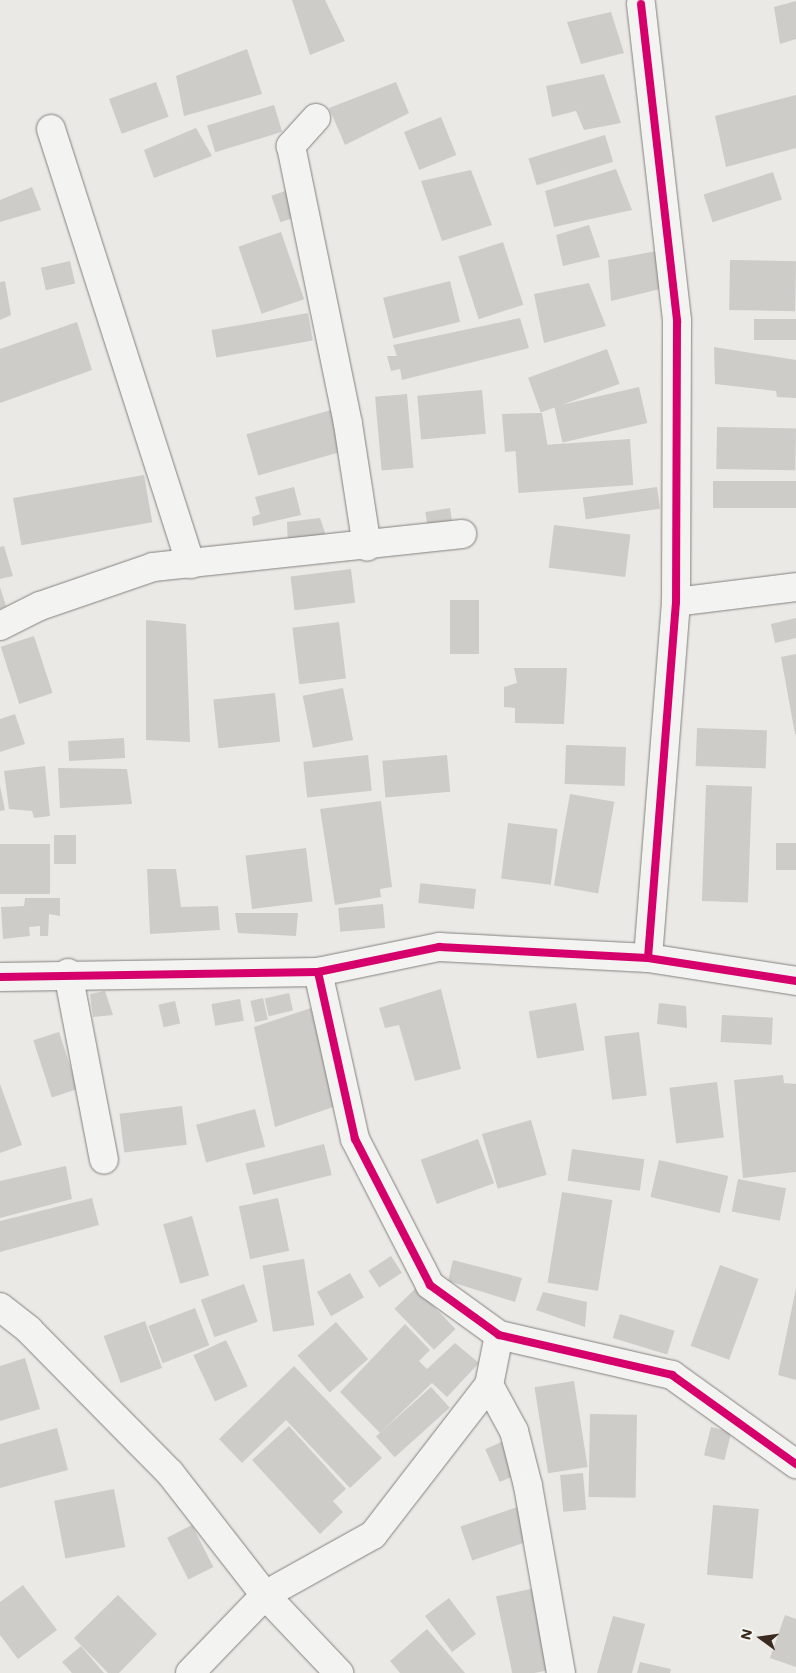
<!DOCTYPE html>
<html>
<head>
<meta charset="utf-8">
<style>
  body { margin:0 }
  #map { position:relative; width:796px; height:1673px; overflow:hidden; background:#eae9e6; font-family:Mali,sans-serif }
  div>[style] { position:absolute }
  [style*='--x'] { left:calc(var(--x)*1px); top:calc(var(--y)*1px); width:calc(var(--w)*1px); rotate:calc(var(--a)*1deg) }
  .building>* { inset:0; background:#cdccc9; transform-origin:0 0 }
  .roads { filter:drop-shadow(0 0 1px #85817d) drop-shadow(0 0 1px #85817d) }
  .minor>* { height:28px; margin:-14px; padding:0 14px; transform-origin:14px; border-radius:14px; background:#f3f3f1 }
  .cycleway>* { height:8px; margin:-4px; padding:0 4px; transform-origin:4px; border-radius:4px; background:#d6006c }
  span { translate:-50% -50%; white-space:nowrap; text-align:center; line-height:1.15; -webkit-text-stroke:4px #f6f6f2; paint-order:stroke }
  .north { position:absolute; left:736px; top:1613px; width:50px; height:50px; -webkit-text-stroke:4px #f6f6f2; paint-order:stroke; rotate:284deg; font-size:14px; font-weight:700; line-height:20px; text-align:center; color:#3b2a1e }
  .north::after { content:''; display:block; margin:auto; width:18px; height:22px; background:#3b2a1e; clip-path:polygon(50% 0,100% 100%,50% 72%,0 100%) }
</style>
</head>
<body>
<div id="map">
  <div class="building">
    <i style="clip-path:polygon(292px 0,325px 0,345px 41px,310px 55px)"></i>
    <i style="clip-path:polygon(796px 1px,796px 39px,780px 44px,774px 7px)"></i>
    <i style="clip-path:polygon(611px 12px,624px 53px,581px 64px,567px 22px)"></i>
    <i style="clip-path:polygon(247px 49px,262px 94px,184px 116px,176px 76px)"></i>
    <i style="clip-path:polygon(604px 74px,621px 123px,584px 130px,576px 111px,552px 117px,546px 86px)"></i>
    <i style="left:156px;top:82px;width:37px;height:50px;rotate:70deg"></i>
    <i style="clip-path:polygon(396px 82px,409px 113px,345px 145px,329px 108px)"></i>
    <i style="clip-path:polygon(796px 95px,796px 148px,726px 167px,715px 116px)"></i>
    <i style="left:274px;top:105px;width:28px;height:70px;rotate:73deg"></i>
    <i style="left:441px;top:117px;width:41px;height:40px;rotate:68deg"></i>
    <i style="clip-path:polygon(196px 128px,212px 156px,154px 178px,144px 150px)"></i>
    <i style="left:605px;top:135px;width:28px;height:80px;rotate:73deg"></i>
    <i style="clip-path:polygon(616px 169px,632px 210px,554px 227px,545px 191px)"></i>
    <i style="clip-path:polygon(471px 170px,492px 225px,442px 241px,421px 181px)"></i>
    <i style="left:773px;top:172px;width:29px;height:73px;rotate:72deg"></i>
    <i style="clip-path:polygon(32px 187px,41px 210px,0 222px,0 200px)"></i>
    <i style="left:294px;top:188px;width:28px;height:24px;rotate:71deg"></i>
    <i style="clip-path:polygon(589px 225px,600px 257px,563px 266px,556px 235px)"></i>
    <i style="left:281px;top:232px;width:71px;height:45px;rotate:71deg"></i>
    <i style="left:503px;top:242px;width:66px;height:47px;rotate:72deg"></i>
    <i style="clip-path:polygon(657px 251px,660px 289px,611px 301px,608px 260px)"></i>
    <i style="left:730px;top:260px;width:66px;height:50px;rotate:1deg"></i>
    <i style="left:70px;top:261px;width:23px;height:30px;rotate:77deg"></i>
    <i style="clip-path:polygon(5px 281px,11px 315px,0 320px,0 282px)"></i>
    <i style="left:450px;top:281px;width:42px;height:69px;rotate:76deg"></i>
    <i style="clip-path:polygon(589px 283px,606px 326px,544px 343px,534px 294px)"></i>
    <i style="left:308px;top:313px;width:28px;height:98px;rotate:80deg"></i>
    <i style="clip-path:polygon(520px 318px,529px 348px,402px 380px,400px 369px,391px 371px,387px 356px,397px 356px,393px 345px)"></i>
    <i style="left:754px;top:319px;width:42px;height:21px"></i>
    <i style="clip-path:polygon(77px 322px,92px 370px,0 403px,0 349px)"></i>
    <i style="clip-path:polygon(714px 347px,796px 360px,796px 398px,777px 397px,776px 391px,715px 384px)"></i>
    <i style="left:607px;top:349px;width:37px;height:84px;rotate:70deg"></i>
    <i style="left:639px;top:387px;width:37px;height:87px;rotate:77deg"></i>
    <i style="left:482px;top:390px;width:44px;height:65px;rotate:85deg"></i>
    <i style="left:407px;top:394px;width:74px;height:32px;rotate:85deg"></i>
    <i style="left:331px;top:410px;width:43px;height:88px;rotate:74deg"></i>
    <i style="clip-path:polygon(542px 413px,548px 448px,505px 452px,502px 414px)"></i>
    <i style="left:717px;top:427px;width:79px;height:42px;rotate:1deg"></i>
    <i style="left:630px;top:439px;width:46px;height:115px;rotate:86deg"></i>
    <i style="left:144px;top:475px;width:48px;height:133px;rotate:80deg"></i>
    <i style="left:796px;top:481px;width:27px;height:83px;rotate:90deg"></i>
    <i style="clip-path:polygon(294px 487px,301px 515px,253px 526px,252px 517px,260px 514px,255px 497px)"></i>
    <i style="left:657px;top:487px;width:22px;height:75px;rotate:82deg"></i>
    <i style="left:450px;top:508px;width:20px;height:25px;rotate:81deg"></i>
    <i style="clip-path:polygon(320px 518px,327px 539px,288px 546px,287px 522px)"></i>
    <i style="left:554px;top:525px;width:77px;height:43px;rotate:7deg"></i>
    <i style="clip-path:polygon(4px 546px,13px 576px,0 579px,0 547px)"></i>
    <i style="left:351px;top:569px;width:34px;height:61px;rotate:83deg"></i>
    <i style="clip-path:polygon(0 587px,6px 606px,0 609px)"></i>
    <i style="left:450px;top:600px;width:29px;height:54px"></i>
    <i style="clip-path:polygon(796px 618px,796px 638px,775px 643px,771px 624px)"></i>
    <i style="clip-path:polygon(146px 620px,186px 624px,190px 742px,146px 740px)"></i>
    <i style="left:339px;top:622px;width:57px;height:47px;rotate:83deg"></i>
    <i style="left:34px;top:636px;width:60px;height:35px;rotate:72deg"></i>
    <i style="clip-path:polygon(796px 654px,796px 734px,795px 734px,781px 657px)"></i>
    <i style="clip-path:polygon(514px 668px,567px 668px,564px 724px,515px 723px,515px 708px,504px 707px,504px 687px,517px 683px)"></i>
    <i style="left:343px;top:688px;width:53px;height:41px;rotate:79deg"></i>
    <i style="left:275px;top:693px;width:49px;height:62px;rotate:84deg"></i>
    <i style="clip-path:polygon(15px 714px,25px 744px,0 752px,0 719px)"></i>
    <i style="left:697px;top:728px;width:70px;height:38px;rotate:2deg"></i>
    <i style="left:124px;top:738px;width:20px;height:56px;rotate:87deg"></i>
    <i style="left:566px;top:745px;width:60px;height:39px;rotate:2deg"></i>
    <i style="left:368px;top:755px;width:36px;height:65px;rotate:84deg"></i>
    <i style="left:447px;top:755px;width:37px;height:65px;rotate:85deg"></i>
    <i style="clip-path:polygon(45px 766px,50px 816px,34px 818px,32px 811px,9px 809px,4px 771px)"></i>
    <i style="clip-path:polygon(58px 768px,127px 769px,132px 804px,60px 808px)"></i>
    <i style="left:706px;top:785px;width:46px;height:116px;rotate:2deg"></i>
    <i style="clip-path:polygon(0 786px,5px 810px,0 811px)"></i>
    <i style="left:570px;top:794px;width:45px;height:93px;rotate:10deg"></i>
    <i style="clip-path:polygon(381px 801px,392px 887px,380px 889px,381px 897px,335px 905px,320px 809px)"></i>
    <i style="left:508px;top:823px;width:50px;height:56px;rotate:7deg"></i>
    <i style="left:54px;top:835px;width:22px;height:29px"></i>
    <i style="left:796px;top:843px;width:27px;height:20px;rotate:90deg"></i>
    <i style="left:50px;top:844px;width:50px;height:50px;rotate:90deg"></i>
    <i style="left:306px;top:848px;width:54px;height:61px;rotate:83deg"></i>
    <i style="clip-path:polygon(147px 869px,176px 869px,181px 907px,218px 906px,220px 930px,150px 934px)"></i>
    <i style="left:476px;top:889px;width:20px;height:56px;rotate:96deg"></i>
    <i style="clip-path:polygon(25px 898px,60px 898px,60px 916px,49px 914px,48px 936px,40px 936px,40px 926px,29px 927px,30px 936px,3px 939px,1px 907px,24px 906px)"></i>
    <i style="left:383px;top:904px;width:24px;height:45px;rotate:85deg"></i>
    <i style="clip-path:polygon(235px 913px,298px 913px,296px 936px,238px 933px)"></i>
    <i style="clip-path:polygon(441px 989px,461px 1069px,415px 1081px,399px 1025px,385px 1028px,379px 1008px)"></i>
    <i style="clip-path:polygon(105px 991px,113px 1015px,93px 1017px,90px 994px)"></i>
    <i style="left:289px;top:993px;width:18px;height:25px;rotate:77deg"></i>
    <i style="left:263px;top:998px;width:22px;height:13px;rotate:77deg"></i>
    <i style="left:240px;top:999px;width:22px;height:29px;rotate:80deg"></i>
    <i style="left:175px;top:1001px;width:23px;height:17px;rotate:77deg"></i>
    <i style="left:576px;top:1003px;width:48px;height:48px;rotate:80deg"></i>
    <i style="clip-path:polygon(659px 1003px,686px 1006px,687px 1028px,657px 1024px)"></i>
    <i style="clip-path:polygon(311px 1008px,336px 1106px,275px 1127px,254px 1027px)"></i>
    <i style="left:722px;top:1015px;width:51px;height:27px;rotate:3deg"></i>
    <i style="left:59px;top:1032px;width:60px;height:27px;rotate:72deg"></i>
    <i style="left:639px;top:1032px;width:64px;height:35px;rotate:83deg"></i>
    <i style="clip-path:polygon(783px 1075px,784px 1083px,796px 1084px,796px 1172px,743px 1178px,734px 1080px)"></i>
    <i style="left:717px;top:1082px;width:56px;height:48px;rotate:83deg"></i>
    <i style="clip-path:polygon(0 1084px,22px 1145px,0 1153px)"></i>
    <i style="left:182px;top:1106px;width:39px;height:63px;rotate:83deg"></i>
    <i style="left:255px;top:1109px;width:39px;height:61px;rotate:75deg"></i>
    <i style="left:531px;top:1120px;width:57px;height:51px;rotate:74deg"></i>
    <i style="left:478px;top:1139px;width:47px;height:61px;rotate:70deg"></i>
    <i style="left:324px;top:1144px;width:32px;height:81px;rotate:76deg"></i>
    <i style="left:572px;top:1149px;width:73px;height:32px;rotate:8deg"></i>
    <i style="left:659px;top:1160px;width:71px;height:38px;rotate:13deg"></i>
    <i style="clip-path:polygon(66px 1166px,72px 1199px,0 1218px,0 1181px)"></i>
    <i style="left:738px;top:1179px;width:49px;height:33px;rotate:11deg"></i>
    <i style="left:562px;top:1192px;width:51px;height:92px;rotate:9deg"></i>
    <i style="clip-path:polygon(92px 1198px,99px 1225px,0 1252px,0 1221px)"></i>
    <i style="left:278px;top:1198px;width:54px;height:40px;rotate:78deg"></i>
    <i style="left:192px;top:1216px;width:62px;height:30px;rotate:74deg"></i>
    <i style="left:391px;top:1256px;width:20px;height:27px;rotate:57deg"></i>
    <i style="left:304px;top:1259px;width:67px;height:42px;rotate:81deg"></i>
    <i style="clip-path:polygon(453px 1260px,522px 1278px,515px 1302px,448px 1281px)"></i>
    <i style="left:720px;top:1265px;width:41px;height:86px;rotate:20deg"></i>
    <i style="left:350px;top:1273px;width:28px;height:38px;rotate:60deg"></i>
    <i style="left:244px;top:1284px;width:40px;height:46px;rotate:70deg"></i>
    <i style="left:416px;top:1288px;width:57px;height:30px;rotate:46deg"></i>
    <i style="clip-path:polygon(796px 1288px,796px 1380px,778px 1375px)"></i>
    <i style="clip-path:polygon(543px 1292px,587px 1302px,585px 1327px,536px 1310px)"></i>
    <i style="left:195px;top:1308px;width:40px;height:50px;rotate:69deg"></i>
    <i style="left:620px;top:1314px;width:57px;height:25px;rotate:17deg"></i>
    <i style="left:145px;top:1321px;width:50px;height:44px;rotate:70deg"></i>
    <i style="left:336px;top:1322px;width:49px;height:51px;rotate:49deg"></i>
    <i style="clip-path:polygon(405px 1324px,430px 1350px,419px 1361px,427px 1369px,455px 1343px,479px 1363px,447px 1397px,432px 1383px,380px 1433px,340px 1392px)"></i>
    <i style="left:226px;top:1340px;width:51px;height:36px;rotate:65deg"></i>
    <i style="clip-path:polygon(25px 1358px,40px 1409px,0 1421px,0 1366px)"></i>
    <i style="clip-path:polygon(294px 1366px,382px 1458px,350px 1488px,286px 1420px,242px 1463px,219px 1439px)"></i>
    <i style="left:574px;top:1381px;width:87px;height:40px;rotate:81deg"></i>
    <i style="left:431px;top:1387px;width:28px;height:74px;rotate:48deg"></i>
    <i style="left:590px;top:1414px;width:47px;height:83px;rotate:1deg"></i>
    <i style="clip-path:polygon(289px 1426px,346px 1489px,333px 1501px,343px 1512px,320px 1534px,252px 1460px)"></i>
    <i style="left:711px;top:1427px;width:21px;height:29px;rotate:14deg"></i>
    <i style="clip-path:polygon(57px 1428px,68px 1470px,0 1488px,0 1444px)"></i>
    <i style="left:508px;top:1439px;width:36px;height:25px;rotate:66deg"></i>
    <i style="left:583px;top:1473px;width:37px;height:23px;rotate:85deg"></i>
    <i style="left:114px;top:1489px;width:59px;height:61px;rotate:79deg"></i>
    <i style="left:713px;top:1505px;width:46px;height:70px;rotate:5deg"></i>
    <i style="left:520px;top:1506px;width:36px;height:63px;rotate:71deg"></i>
    <i style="left:192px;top:1525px;width:47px;height:28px;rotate:63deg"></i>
    <i style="clip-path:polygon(23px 1585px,57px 1630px,18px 1659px,0 1635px,0 1602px)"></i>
    <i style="left:540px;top:1587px;width:83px;height:45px;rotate:78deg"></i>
    <i style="clip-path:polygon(118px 1595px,157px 1634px,119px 1673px,108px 1673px,74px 1638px)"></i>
    <i style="left:449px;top:1598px;width:45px;height:30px;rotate:53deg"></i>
    <i style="clip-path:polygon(785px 1615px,796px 1619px,796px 1667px,770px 1658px)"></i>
    <i style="clip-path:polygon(613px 1616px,645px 1624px,632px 1673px,597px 1673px)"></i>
    <i style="clip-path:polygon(427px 1629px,465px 1673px,400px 1673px,390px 1661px)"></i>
    <i style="clip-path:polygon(81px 1646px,104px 1673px,72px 1673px,62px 1662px)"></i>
    <i style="clip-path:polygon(640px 1662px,671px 1669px,670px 1673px,637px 1673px)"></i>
  </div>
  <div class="roads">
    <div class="minor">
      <i style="--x:641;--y:4;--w:319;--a:83.5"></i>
      <i style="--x:677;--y:321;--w:281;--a:90.2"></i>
      <i style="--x:676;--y:602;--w:357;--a:94.5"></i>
      <i style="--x:316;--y:118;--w:38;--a:132"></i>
      <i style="--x:291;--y:146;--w:284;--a:78.4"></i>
      <i style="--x:348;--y:424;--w:124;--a:81.2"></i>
      <i style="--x:51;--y:129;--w:457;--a:72.2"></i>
      <i style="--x:676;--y:602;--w:121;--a:-7.1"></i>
      <i style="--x:0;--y:626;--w:45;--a:-26.6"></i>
      <i style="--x:40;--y:606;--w:120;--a:-19"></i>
      <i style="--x:153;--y:567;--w:311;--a:-6.1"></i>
      <i style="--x:318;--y:972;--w:171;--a:77.5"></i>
      <i style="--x:355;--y:1139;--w:164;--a:62.8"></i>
      <i style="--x:430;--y:1285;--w:85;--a:35.9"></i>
      <i style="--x:499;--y:1335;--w:178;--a:13"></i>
      <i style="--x:672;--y:1375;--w:153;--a:35.7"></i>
      <i style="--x:68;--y:973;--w:190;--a:79.1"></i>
      <i style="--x:0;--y:977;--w:318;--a:-0.9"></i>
      <i style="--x:318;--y:972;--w:124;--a:-11.7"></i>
      <i style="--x:439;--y:947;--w:209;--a:3"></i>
      <i style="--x:648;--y:958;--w:150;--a:8.8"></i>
      <i style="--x:0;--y:1307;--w:37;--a:38"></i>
      <i style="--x:29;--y:1330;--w:201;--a:45.4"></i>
      <i style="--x:170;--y:1473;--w:155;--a:52.1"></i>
      <i style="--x:265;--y:1595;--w:108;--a:46.5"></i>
      <i style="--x:489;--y:1385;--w:52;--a:61.5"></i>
      <i style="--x:514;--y:1431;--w:57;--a:75.7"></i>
      <i style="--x:528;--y:1486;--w:190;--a:80"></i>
      <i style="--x:190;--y:1673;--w:108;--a:-46.1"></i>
      <i style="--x:265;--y:1595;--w:124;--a:-29.1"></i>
      <i style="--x:373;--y:1535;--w:190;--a:-52.3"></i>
      <i style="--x:489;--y:1385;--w:51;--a:-78.7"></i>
    </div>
  </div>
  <div class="cycleway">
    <i style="--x:641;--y:4;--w:319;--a:83.5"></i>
    <i style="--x:677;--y:321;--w:281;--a:90.2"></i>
    <i style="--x:676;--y:602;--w:357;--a:94.5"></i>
    <i style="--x:318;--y:972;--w:171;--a:77.5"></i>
    <i style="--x:355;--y:1139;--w:164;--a:62.8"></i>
    <i style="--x:430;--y:1285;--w:85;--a:35.9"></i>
    <i style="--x:499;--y:1335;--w:178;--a:13"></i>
    <i style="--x:672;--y:1375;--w:153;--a:35.7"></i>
    <i style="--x:0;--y:977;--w:318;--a:-0.9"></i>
    <i style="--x:318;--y:972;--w:124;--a:-11.7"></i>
    <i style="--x:439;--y:947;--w:209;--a:3"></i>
    <i style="--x:648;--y:958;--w:150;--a:8.8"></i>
  </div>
  <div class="north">N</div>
</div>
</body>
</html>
